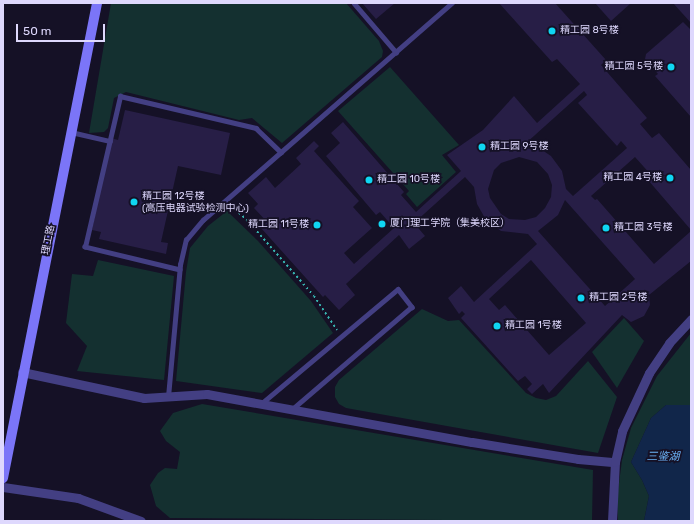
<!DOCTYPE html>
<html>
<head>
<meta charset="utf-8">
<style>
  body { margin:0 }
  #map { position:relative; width:694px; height:524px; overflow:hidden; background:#151126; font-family:Rubik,"Noto Sans SC",sans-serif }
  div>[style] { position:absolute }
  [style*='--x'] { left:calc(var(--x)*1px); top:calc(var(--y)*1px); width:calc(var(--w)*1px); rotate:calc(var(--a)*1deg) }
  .green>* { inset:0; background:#143030 }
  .water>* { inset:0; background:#11264a }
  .building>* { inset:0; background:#271e46 }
  .path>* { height:2px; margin-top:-1px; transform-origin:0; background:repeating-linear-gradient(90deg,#36b3af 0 2px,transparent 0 5px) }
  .lane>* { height:4.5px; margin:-2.25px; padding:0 2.25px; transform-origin:2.25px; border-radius:2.25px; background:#433f83 }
  .street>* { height:9px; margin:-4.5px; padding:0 4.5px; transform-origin:4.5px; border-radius:4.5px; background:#433f83 }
  .secondary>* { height:10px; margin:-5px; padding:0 5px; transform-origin:5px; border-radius:5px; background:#7b75f8 }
  .dots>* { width:11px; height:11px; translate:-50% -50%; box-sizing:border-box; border:2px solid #151126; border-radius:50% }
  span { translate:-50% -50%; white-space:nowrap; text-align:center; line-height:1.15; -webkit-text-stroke:3.5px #151126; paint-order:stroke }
  .poi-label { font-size:10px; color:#ded8fd }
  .left { translate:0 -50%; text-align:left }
  .right { translate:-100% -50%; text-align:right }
  .street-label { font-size:10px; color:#ded8fd }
  .water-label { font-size:11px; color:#6cb3f7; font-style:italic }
  .frame { position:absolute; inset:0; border:4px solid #ded8fd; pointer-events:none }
  .scale { position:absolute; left:16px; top:24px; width:89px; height:18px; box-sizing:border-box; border:2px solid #ded8fd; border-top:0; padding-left:5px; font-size:12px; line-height:14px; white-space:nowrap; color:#ded8fd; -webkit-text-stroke:3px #151126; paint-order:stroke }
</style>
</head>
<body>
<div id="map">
  <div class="green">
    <i style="clip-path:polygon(111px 3px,346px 3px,379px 41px,383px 51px,382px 57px,282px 143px,252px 118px,239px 120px,126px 92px,114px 98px,108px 128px,104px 132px,89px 133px)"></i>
    <i style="clip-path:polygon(390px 67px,459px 145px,442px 155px,456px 172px,417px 207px,406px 194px,409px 191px,338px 111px)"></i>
    <i style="clip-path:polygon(227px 211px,258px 241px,311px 301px,333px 333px,262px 393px,176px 381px,186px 272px,190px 248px,208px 226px)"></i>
    <i style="clip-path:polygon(98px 260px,174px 276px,164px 380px,77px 371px,87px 346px,66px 323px,72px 274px,93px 276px)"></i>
    <i style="clip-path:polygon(422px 309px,448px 321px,459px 320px,526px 393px,536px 398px,546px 400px,556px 396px,588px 361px,617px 397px,598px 453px,346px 408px,339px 404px,335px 397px,335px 387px,339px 380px)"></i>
    <i style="clip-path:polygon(624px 318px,644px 341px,617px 388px,592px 352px)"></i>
    <i style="clip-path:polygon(691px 333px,691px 405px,666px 405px,651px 418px,631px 462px,642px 480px,649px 496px,644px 521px,618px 521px,617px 499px,622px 460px,631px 428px,657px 376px)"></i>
    <i style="clip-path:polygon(202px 404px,593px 470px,592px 521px,170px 518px,156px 506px,150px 485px,158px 473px,165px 468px,177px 469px,180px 452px,166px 441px,160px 431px,173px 413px)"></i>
  </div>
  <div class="water">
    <i style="clip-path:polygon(666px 405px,691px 405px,691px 521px,644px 521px,649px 496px,642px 480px,631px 462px,651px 418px)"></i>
  </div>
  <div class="building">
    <i style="clip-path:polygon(362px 3px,395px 3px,376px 19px)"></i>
    <i style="clip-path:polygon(evenodd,499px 3px,555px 3px,606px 60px,601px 65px,647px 118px,640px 124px,652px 138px,659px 133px,691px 170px,691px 230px,648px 180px,652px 176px,635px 157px,591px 196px,595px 200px,597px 199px,654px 264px,691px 231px,691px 261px,649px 295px,650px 305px,644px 316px,631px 322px,622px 315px,549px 393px,543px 384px,532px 394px,527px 389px,532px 384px,525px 376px,518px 381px,461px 318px,465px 314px,462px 311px,459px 314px,448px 298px,461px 286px,474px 302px,537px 244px,528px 234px,501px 231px,486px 220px,477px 204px,474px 187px,465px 177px,414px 223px,425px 236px,409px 249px,399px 235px,346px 284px,355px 295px,339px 310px,325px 295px,323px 297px,261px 228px,267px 222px,254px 208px,258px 204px,248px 193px,266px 177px,275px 188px,301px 164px,296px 158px,314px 141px,319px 146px,314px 151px,359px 201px,353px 207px,372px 228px,344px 253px,354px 264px,394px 228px,380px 212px,376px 215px,326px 156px,340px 143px,331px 133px,343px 122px,404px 192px,401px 195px,416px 212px,461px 171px,447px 155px,483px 130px,514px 96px,537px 123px,580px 84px,557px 59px,552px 62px,499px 3px,584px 91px,587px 95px,578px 103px,617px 146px,621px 141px,627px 148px,573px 196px,566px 189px,562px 171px,551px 156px,536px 146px,525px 144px,584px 91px,499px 3px,519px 157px,537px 162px,548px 174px,552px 185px,551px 197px,545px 208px,536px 217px,525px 220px,509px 219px,501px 214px,490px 198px,488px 189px,494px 170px,501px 163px,519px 157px,499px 3px,565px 200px,635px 279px,605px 306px,538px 231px,558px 215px,565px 200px,499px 3px,531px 260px,586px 323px,549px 355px,505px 305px,499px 310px,489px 299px,531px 260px)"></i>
    <i style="clip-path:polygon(595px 3px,631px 3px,611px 21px)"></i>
    <i style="clip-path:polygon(673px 3px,691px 3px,691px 23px)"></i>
    <i style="clip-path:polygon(683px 22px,691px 30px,691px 117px,655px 76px,658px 74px,645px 59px,646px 54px)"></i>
    <i style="clip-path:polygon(125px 110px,230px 133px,221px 175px,178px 166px,161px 242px,168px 243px,166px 254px,99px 239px,101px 232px,92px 230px,111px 138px,118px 140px)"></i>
  </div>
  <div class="path">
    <i style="--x:231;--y:206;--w:21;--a:41"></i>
    <i style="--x:247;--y:220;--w:101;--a:48.6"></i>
    <i style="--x:314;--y:296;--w:41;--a:55.9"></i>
  </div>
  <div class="lane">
    <i style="--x:354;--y:3;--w:65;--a:49.4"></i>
    <i style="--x:71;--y:132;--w:40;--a:13"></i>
    <i style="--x:180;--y:270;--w:98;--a:-166.4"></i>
    <i style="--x:85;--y:247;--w:155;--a:-76.9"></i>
    <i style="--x:120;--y:96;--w:140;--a:13.2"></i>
    <i style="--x:256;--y:128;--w:35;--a:44"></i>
    <i style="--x:168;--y:397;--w:133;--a:-84.8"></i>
    <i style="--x:180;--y:265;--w:26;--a:-77"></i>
    <i style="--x:186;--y:240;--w:26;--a:-50"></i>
    <i style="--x:203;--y:220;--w:330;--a:-41.1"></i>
    <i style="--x:262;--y:403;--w:177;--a:-40"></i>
    <i style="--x:398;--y:289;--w:23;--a:52"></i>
    <i style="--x:412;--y:307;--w:157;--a:139.4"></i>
  </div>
  <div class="street">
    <i style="--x:22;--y:372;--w:125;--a:12"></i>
    <i style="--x:144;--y:398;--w:63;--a:-3.6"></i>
    <i style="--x:207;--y:394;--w:269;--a:10.3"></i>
    <i style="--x:472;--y:442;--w:107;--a:9.1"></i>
    <i style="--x:578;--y:459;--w:37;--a:5"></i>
    <i style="--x:3;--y:487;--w:76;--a:8.3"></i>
    <i style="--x:78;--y:498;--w:67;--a:20.1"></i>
    <i style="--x:612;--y:521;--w:59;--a:-87.1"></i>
    <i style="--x:615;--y:462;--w:32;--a:-77"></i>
    <i style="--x:622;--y:431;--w:64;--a:-65"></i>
    <i style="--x:649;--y:373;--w:36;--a:-56"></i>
    <i style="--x:669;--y:343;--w:33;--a:-47"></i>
  </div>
  <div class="secondary">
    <i style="--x:3;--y:478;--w:484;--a:-78.8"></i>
  </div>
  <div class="dots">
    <i style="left:552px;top:31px;background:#0fd6f2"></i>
    <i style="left:671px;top:67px;background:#0fd6f2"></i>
    <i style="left:482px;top:147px;background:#0fd6f2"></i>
    <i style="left:670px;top:178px;background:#0fd6f2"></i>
    <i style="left:369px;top:180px;background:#0fd6f2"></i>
    <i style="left:134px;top:202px;background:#0fd6f2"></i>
    <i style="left:382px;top:224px;background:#0fd6f2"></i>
    <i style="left:317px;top:225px;background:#0fd6f2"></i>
    <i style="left:606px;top:228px;background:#0fd6f2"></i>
    <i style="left:581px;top:298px;background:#0fd6f2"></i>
    <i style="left:497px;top:326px;background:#0fd6f2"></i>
  </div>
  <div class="poi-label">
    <span class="left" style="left:560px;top:31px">精工园 8号楼</span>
    <span class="right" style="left:663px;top:67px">精工园 5号楼</span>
    <span class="left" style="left:490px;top:147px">精工园 9号楼</span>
    <span class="right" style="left:662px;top:178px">精工园 4号楼</span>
    <span class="left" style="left:377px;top:180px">精工园 10号楼</span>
    <span class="left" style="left:142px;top:202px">精工园 12号楼<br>(高压电器试验检测中心)</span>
    <span class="left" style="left:390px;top:224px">厦门理工学院（集美校区）</span>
    <span class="right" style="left:309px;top:225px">精工园 11号楼</span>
    <span class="left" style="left:614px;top:228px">精工园 3号楼</span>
    <span class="left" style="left:589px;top:298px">精工园 2号楼</span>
    <span class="left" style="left:505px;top:326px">精工园 1号楼</span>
  </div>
  <div class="street-label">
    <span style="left:49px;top:240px;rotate:-79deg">理工路</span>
  </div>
  <div class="water-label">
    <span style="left:663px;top:457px">三鉴湖</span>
  </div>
  <div class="frame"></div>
  <div class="scale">50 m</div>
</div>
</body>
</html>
